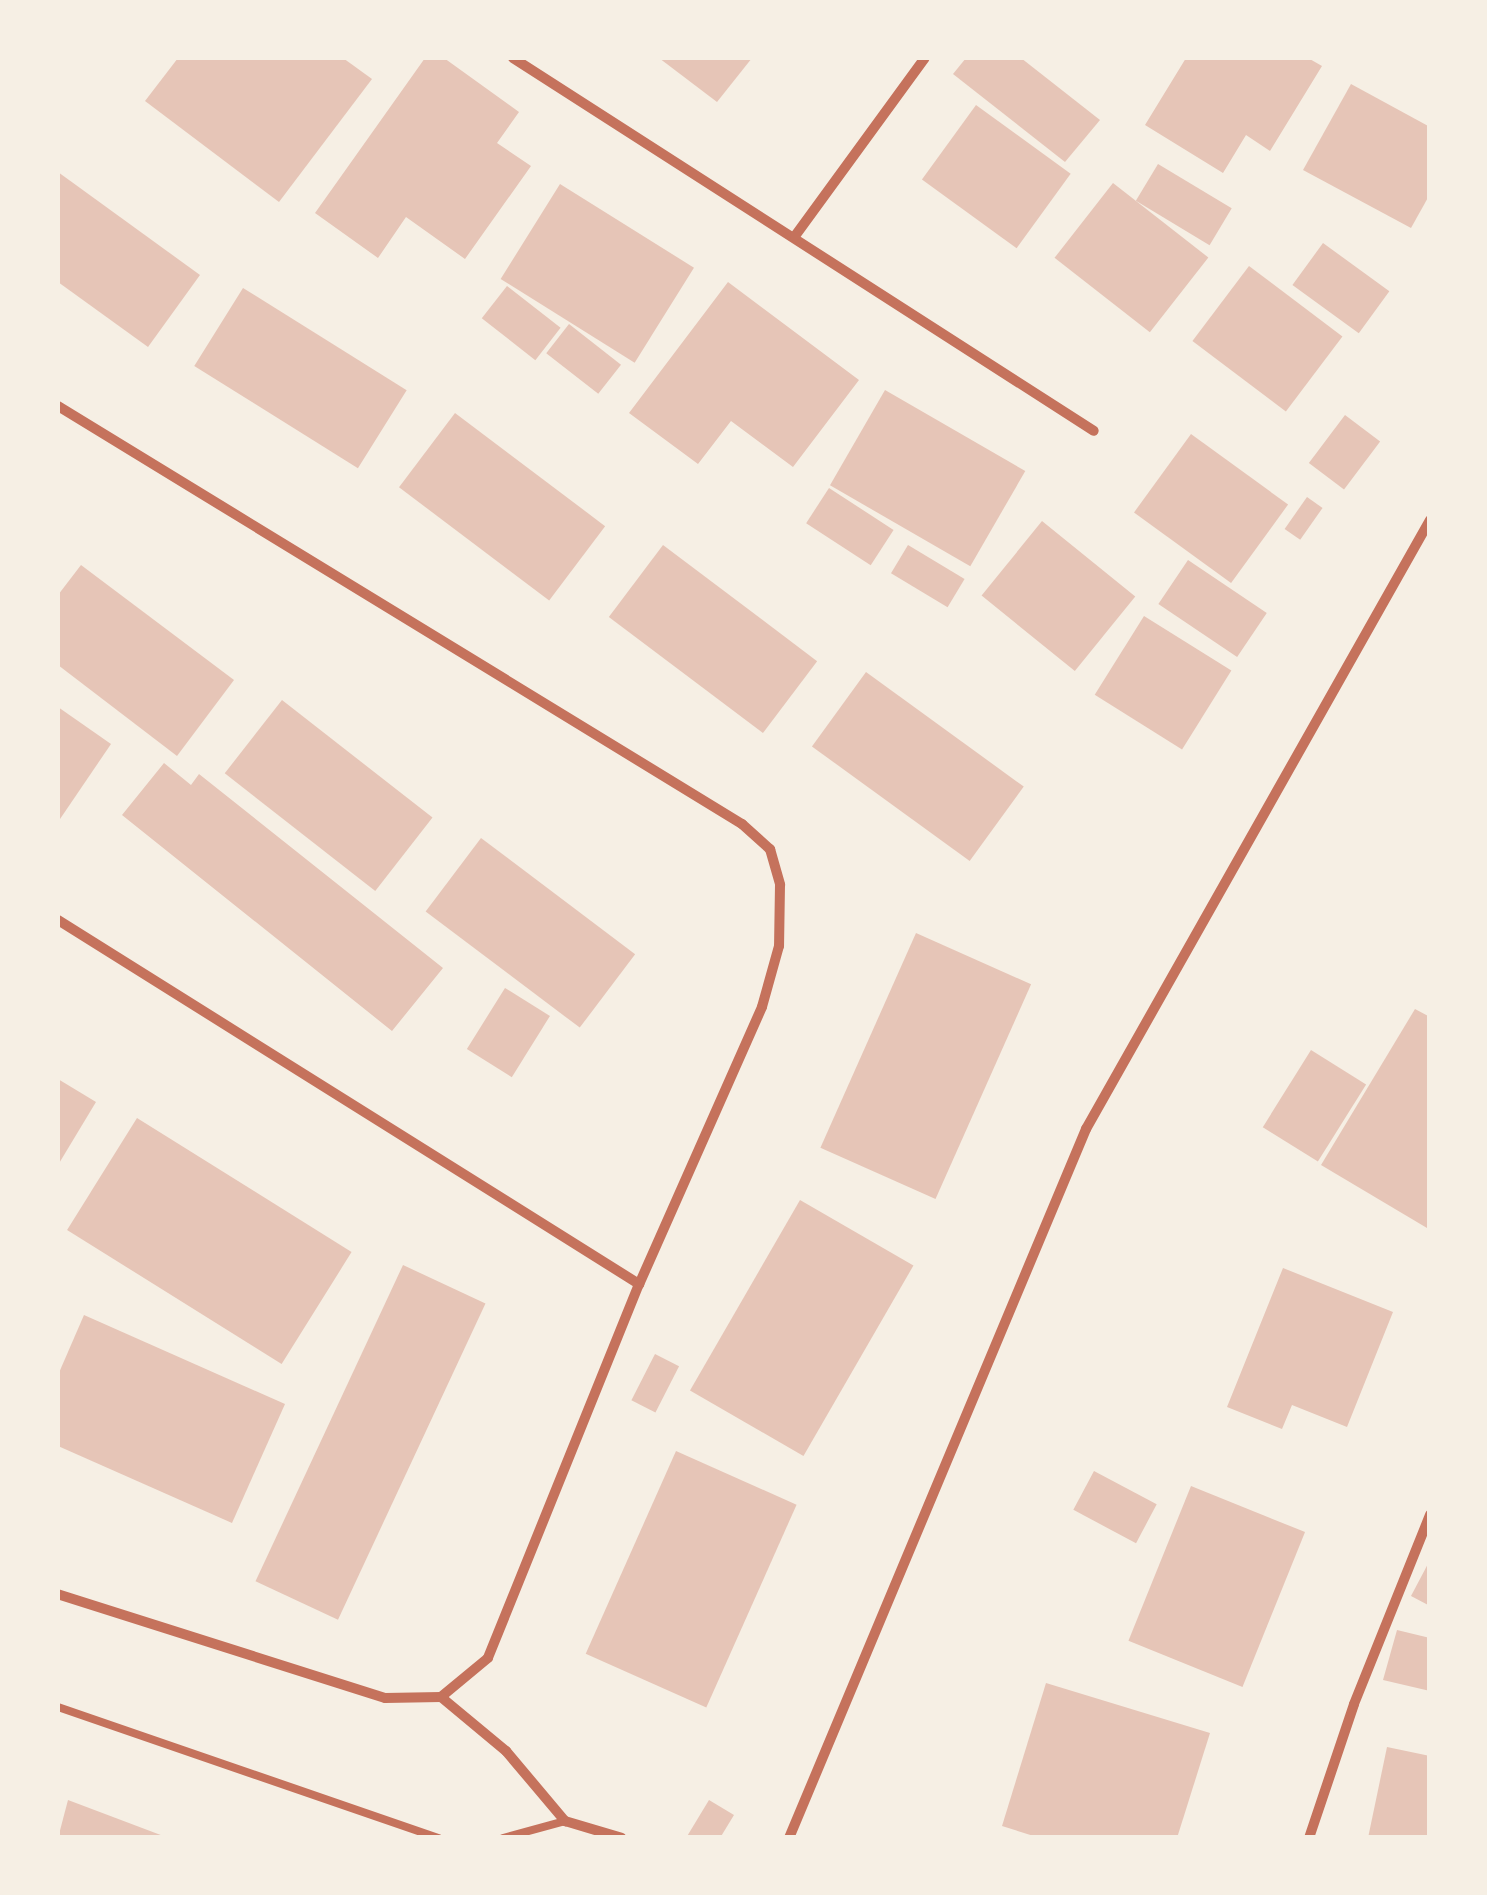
<!DOCTYPE html>
<html>
<head>
<meta charset="utf-8">
<style>
  body { margin:0 }
  #map { position:relative; width:1487px; height:1895px; overflow:hidden; background:#f6efe4; font-family:Figtree,sans-serif }
  div>[style] { position:absolute }
  [style*='--x'] { left:calc(var(--x)*1px); top:calc(var(--y)*1px); width:calc(var(--w)*1px); rotate:calc(var(--a)*1deg) }
  .building>* { inset:0; background:#e6c5b7; transform-origin:0 0 }
  .service>* { height:8px; margin:-4px; padding:0 4px; transform-origin:4px; border-radius:4px; background:#c5725c }
  .minor>* { height:10px; margin:-5px; padding:0 5px; transform-origin:5px; border-radius:5px; background:#c5725c }
  span { translate:-50% -50%; white-space:nowrap; text-align:center; line-height:1.15; -webkit-text-stroke:9px #f6efe4; paint-order:stroke }
  .frame { position:absolute; inset:0; border:60px solid #f6efe4; pointer-events:none }
</style>
</head>
<body>
<div id="map">
  <div class="building">
    <i style="clip-path:polygon(178px 58px,343px 58px,372px 79px,279px 202px,145px 101px)"></i>
    <i style="clip-path:polygon(425px 58px,444px 58px,519px 112px,497px 143px,531px 166px,465px 259px,406px 217px,378px 258px,315px 213px)"></i>
    <i style="clip-path:polygon(659px 58px,752px 58px,717px 102px)"></i>
    <i style="clip-path:polygon(966px 58px,1021px 58px,1100px 120px,1065px 162px,953px 74px)"></i>
    <i style="clip-path:polygon(1186px 58px,1308px 58px,1322px 66px,1270px 151px,1246px 135px,1223px 173px,1145px 125px)"></i>
    <i style="clip-path:polygon(1351px 84px,1430px 127px,1430px 194px,1411px 228px,1303px 170px)"></i>
    <i style="left:976px;top:105px;width:117px;height:92px;rotate:36deg"></i>
    <i style="left:1158px;top:164px;width:86px;height:43px;rotate:31deg"></i>
    <i style="clip-path:polygon(58px 172px,200px 275px,148px 347px,58px 282px)"></i>
    <i style="left:1113px;top:183px;width:121px;height:95px;rotate:38deg"></i>
    <i style="left:560px;top:184px;width:158px;height:112px;rotate:32deg"></i>
    <i style="left:1323px;top:243px;width:82px;height:52px;rotate:36deg"></i>
    <i style="left:1249px;top:266px;width:117px;height:94px;rotate:37deg"></i>
    <i style="clip-path:polygon(728px 282px,859px 380px,793px 467px,731px 421px,698px 464px,629px 413px)"></i>
    <i style="left:507px;top:286px;width:68px;height:41px;rotate:38deg"></i>
    <i style="left:243px;top:288px;width:193px;height:92px;rotate:32deg"></i>
    <i style="left:569px;top:324px;width:66px;height:37px;rotate:38deg"></i>
    <i style="left:885px;top:390px;width:162px;height:110px;rotate:30deg"></i>
    <i style="left:455px;top:413px;width:188px;height:93px;rotate:37deg"></i>
    <i style="left:1345px;top:415px;width:44px;height:60px;rotate:37deg"></i>
    <i style="left:1191px;top:434px;width:120px;height:97px;rotate:36deg"></i>
    <i style="left:829px;top:488px;width:77px;height:42px;rotate:33deg"></i>
    <i style="left:1307px;top:497px;width:19px;height:39px;rotate:35deg"></i>
    <i style="left:1042px;top:521px;width:120px;height:96px;rotate:39deg"></i>
    <i style="left:663px;top:545px;width:193px;height:90px;rotate:37deg"></i>
    <i style="left:908px;top:545px;width:66px;height:33px;rotate:31deg"></i>
    <i style="left:1188px;top:560px;width:95px;height:53px;rotate:34deg"></i>
    <i style="clip-path:polygon(81px 565px,234px 680px,177px 756px,58px 665px,58px 595px)"></i>
    <i style="left:1144px;top:616px;width:103px;height:93px;rotate:32deg"></i>
    <i style="left:866px;top:672px;width:195px;height:92px;rotate:36deg"></i>
    <i style="left:282px;top:700px;width:191px;height:93px;rotate:38deg"></i>
    <i style="clip-path:polygon(58px 707px,111px 744px,58px 822px)"></i>
    <i style="clip-path:polygon(164px 763px,191px 785px,199px 774px,443px 968px,392px 1031px,122px 815px)"></i>
    <i style="left:481px;top:838px;width:193px;height:92px;rotate:37deg"></i>
    <i style="left:916px;top:933px;width:126px;height:235px;rotate:24deg"></i>
    <i style="left:505px;top:988px;width:53px;height:72px;rotate:32deg"></i>
    <i style="clip-path:polygon(1415px 1009px,1430px 1017px,1427px 1228px,1321px 1165px)"></i>
    <i style="left:1311px;top:1050px;width:65px;height:91px;rotate:32deg"></i>
    <i style="clip-path:polygon(58px 1079px,96px 1102px,58px 1165px)"></i>
    <i style="left:137px;top:1118px;width:253px;height:132px;rotate:32deg"></i>
    <i style="left:800px;top:1200px;width:131px;height:220px;rotate:30deg"></i>
    <i style="left:403px;top:1265px;width:91px;height:349px;rotate:25deg"></i>
    <i style="clip-path:polygon(1283px 1268px,1393px 1312px,1347px 1427px,1292px 1405px,1282px 1429px,1227px 1407px)"></i>
    <i style="clip-path:polygon(84px 1315px,285px 1404px,232px 1523px,58px 1446px,58px 1375px)"></i>
    <i style="left:655px;top:1354px;width:27px;height:52px;rotate:27deg"></i>
    <i style="left:676px;top:1451px;width:132px;height:222px;rotate:24deg"></i>
    <i style="left:1094px;top:1471px;width:71px;height:44px;rotate:28deg"></i>
    <i style="left:1191px;top:1486px;width:123px;height:167px;rotate:22deg"></i>
    <i style="clip-path:polygon(1430px 1560px,1430px 1606px,1411px 1596px)"></i>
    <i style="clip-path:polygon(1397px 1630px,1430px 1638px,1430px 1691px,1383px 1680px)"></i>
    <i style="clip-path:polygon(1046px 1683px,1210px 1733px,1177px 1838px,1040px 1838px,1002px 1826px)"></i>
    <i style="clip-path:polygon(1387px 1747px,1430px 1756px,1430px 1838px,1368px 1838px)"></i>
    <i style="clip-path:polygon(68px 1800px,166px 1837px,166px 1838px,58px 1838px)"></i>
    <i style="clip-path:polygon(709px 1800px,734px 1815px,720px 1838px,686px 1838px)"></i>
  </div>
  <div class="service">
    <i style="--x:58;--y:1707;--w:403;--a:19"></i>
    <i style="--x:503;--y:1838;--w:64;--a:-15.3"></i>
  </div>
  <div class="minor">
    <i style="--x:513;--y:58;--w:690;--a:32.7"></i>
    <i style="--x:795;--y:236;--w:220;--a:-53.9"></i>
    <i style="--x:58;--y:406;--w:802;--a:31.43"></i>
    <i style="--x:742;--y:824;--w:38;--a:42"></i>
    <i style="--x:770;--y:849;--w:37;--a:74"></i>
    <i style="--x:780;--y:885;--w:61;--a:90.9"></i>
    <i style="--x:779;--y:946;--w:63;--a:105.6"></i>
    <i style="--x:762;--y:1007;--w:303;--a:113.9"></i>
    <i style="--x:639;--y:1284;--w:403;--a:112"></i>
    <i style="--x:488;--y:1658;--w:61;--a:140.3"></i>
    <i style="--x:441;--y:1697;--w:56;--a:179"></i>
    <i style="--x:385;--y:1698;--w:343;--a:-162.4"></i>
    <i style="--x:58;--y:920;--w:686;--a:32.07"></i>
    <i style="--x:441;--y:1697;--w:85;--a:39.7"></i>
    <i style="--x:506;--y:1751;--w:92;--a:49.9"></i>
    <i style="--x:565;--y:1821;--w:59;--a:16.6"></i>
    <i style="--x:789;--y:1838;--w:769;--a:-67.27"></i>
    <i style="--x:1086;--y:1129;--w:699;--a:-60.54"></i>
    <i style="--x:1309;--y:1838;--w:141;--a:-71.4"></i>
    <i style="--x:1354;--y:1704;--w:204;--a:-68.1"></i>
  </div>
  <div class="frame"></div>
</div>
</body>
</html>
